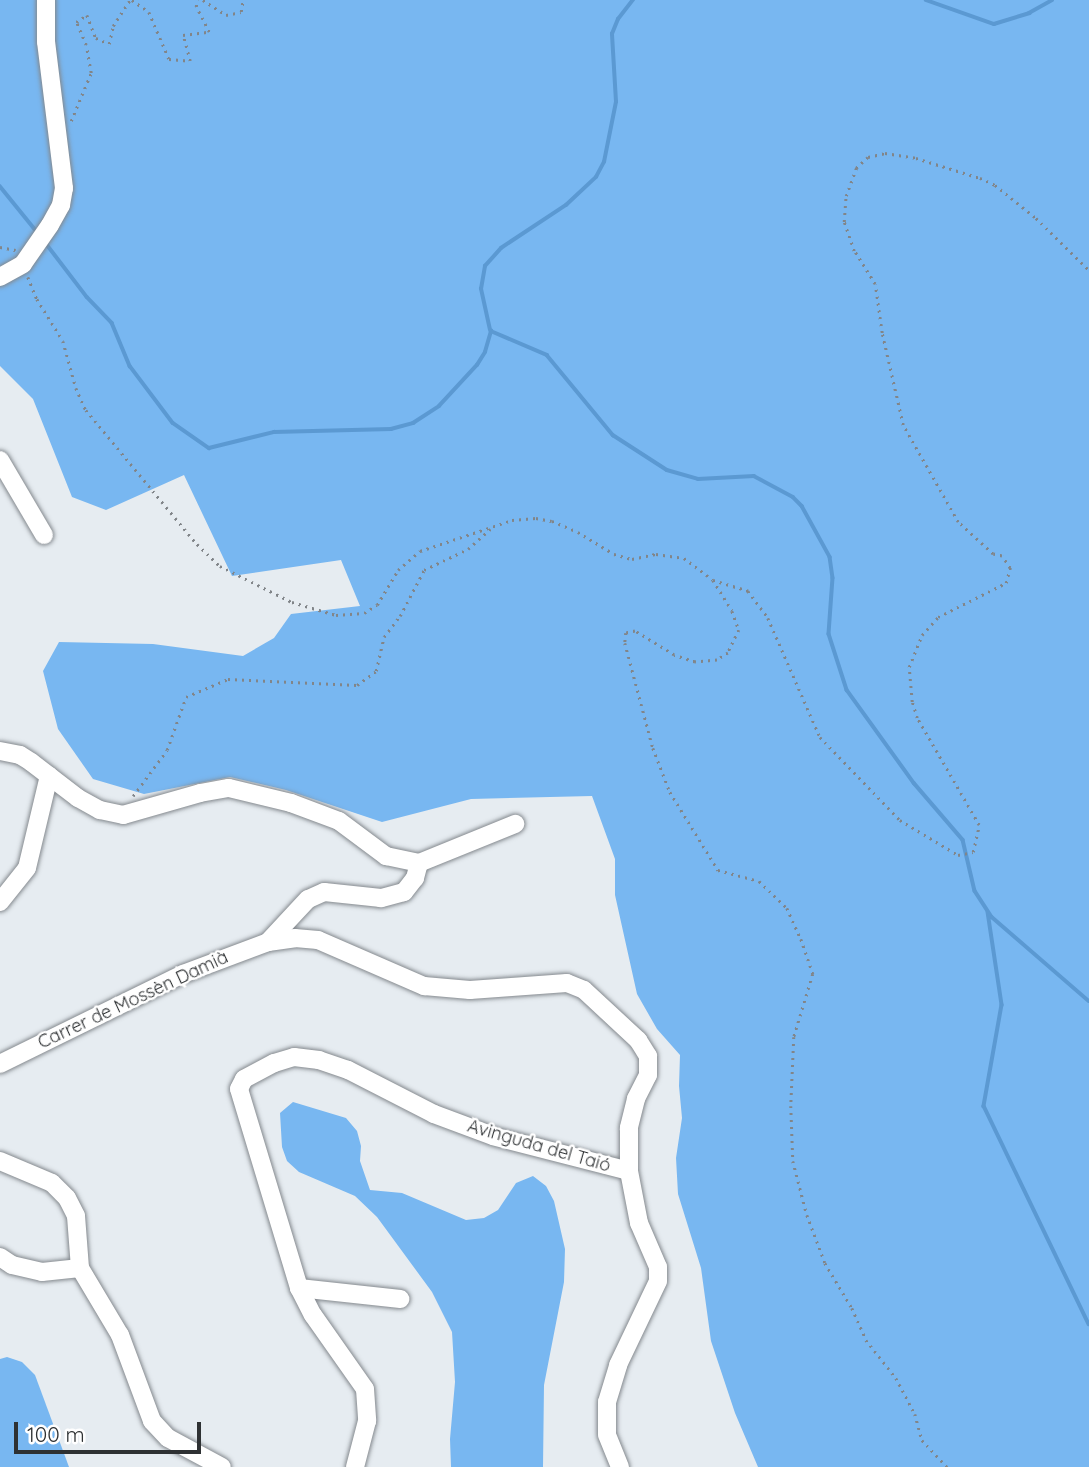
<!DOCTYPE html>
<html>
<head>
<meta charset="utf-8">
<style>
  body { margin:0 }
  #map { position:relative; width:1089px; height:1467px; overflow:hidden; background:#e6ecf1; font-family:Quicksand,sans-serif }
  div>[style] { position:absolute }
  [style*='--x'] { left:calc(var(--x)*1px); top:calc(var(--y)*1px); width:calc(var(--w)*1px); rotate:calc(var(--a)*1deg) }
  .forest>* { inset:0; background:#78b7f1 }
  .stream>* { height:3.5px; margin:-1.75px; padding:0 1.75px; transform-origin:1.75px; border-radius:1.75px; background:#5b99d2 }
  .path>* { height:2.5px; margin-top:-1.25px; transform-origin:0; background:repeating-linear-gradient(90deg,#818589 0 2px,transparent 0 7px) }
  .roads { filter:drop-shadow(0 0 2px #84898e) drop-shadow(0 0 2px #84898e) }
  .minor>* { height:18px; margin:-9px; padding:0 9px; transform-origin:9px; border-radius:9px; background:#fff }
  span { translate:-50% -50%; white-space:nowrap; text-align:center; line-height:1.15; -webkit-text-stroke:5px #fff; paint-order:stroke }
  .street-label { font-size:18px; color:#2e3133 }
  .scale { position:absolute; left:14px; top:1422px; width:187px; height:32px; box-sizing:border-box; border:4px solid #2e3133; border-top:0; padding-left:9px; font-size:21px; line-height:24px; white-space:nowrap; color:#2e3133; -webkit-text-stroke:5px #fff; paint-order:stroke }
</style>
</head>
<body>
<div id="map">
  <div class="forest">
    <i style="clip-path:polygon(0 0,1089px 0,1089px 1467px,758px 1467px,735px 1413px,711px 1341px,701px 1268px,678px 1194px,676px 1158px,682px 1118px,679px 1086px,680px 1055px,657px 1029px,637px 994px,615px 895px,615px 859px,592px 796px,471px 799px,382px 822px,286px 790px,230px 777px,144px 794px,93px 779px,58px 729px,43px 671px,59px 642px,153px 644px,243px 656px,274px 638px,291px 614px,360px 606px,341px 560px,232px 576px,184px 475px,106px 510px,72px 497px,33px 399px,0 366px)"></i>
    <i style="clip-path:polygon(293px 1102px,346px 1118px,357px 1131px,361px 1146px,360px 1161px,370px 1190px,402px 1193px,466px 1220px,484px 1218px,498px 1210px,516px 1183px,533px 1176px,546px 1186px,554px 1201px,565px 1249px,564px 1282px,544px 1385px,543px 1467px,451px 1467px,450px 1439px,455px 1382px,452px 1332px,432px 1292px,377px 1217px,355px 1196px,299px 1172px,287px 1161px,282px 1147px,280px 1113px)"></i>
    <i style="clip-path:polygon(7px 1357px,22px 1362px,35px 1375px,69px 1467px,0 1467px,0 1359px)"></i>
  </div>
  <div class="stream">
    <i style="--x:926;--y:0;--w:72;--a:19.4"></i>
    <i style="--x:994;--y:24;--w:37;--a:-17"></i>
    <i style="--x:1029;--y:13;--w:26;--a:-29"></i>
    <i style="--x:0;--y:186;--w:60;--a:51"></i>
    <i style="--x:45;--y:242;--w:69;--a:52.6"></i>
    <i style="--x:87;--y:297;--w:36;--a:46"></i>
    <i style="--x:112;--y:323;--w:47;--a:67.3"></i>
    <i style="--x:130;--y:366;--w:71;--a:53"></i>
    <i style="--x:173;--y:423;--w:44;--a:34.8"></i>
    <i style="--x:209;--y:448;--w:67;--a:-13.8"></i>
    <i style="--x:274;--y:432;--w:117;--a:-1.5"></i>
    <i style="--x:391;--y:429;--w:23;--a:-15"></i>
    <i style="--x:413;--y:423;--w:31;--a:-33"></i>
    <i style="--x:439;--y:406;--w:56;--a:-47.2"></i>
    <i style="--x:477;--y:365;--w:15;--a:-58"></i>
    <i style="--x:485;--y:352;--w:22;--a:-74"></i>
    <i style="--x:491;--y:331;--w:61;--a:23.2"></i>
    <i style="--x:547;--y:355;--w:104;--a:50.5"></i>
    <i style="--x:613;--y:435;--w:64;--a:32.9"></i>
    <i style="--x:667;--y:470;--w:32;--a:16"></i>
    <i style="--x:698;--y:479;--w:56;--a:-3.1"></i>
    <i style="--x:754;--y:476;--w:44;--a:28.3"></i>
    <i style="--x:793;--y:497;--w:13;--a:45"></i>
    <i style="--x:802;--y:506;--w:58;--a:61.2"></i>
    <i style="--x:830;--y:557;--w:21;--a:82"></i>
    <i style="--x:833;--y:578;--w:56;--a:94.1"></i>
    <i style="--x:829;--y:634;--w:59;--a:72.2"></i>
    <i style="--x:847;--y:690;--w:115;--a:54.2"></i>
    <i style="--x:914;--y:783;--w:75;--a:49.3"></i>
    <i style="--x:963;--y:840;--w:52;--a:76.8"></i>
    <i style="--x:975;--y:891;--w:31;--a:57"></i>
    <i style="--x:992;--y:917;--w:128;--a:40.9"></i>
    <i style="--x:490;--y:330;--w:42;--a:-102.4"></i>
    <i style="--x:481;--y:289;--w:23;--a:-80"></i>
    <i style="--x:485;--y:266;--w:24;--a:-48"></i>
    <i style="--x:501;--y:248;--w:78;--a:-33.5"></i>
    <i style="--x:566;--y:205;--w:41;--a:-43"></i>
    <i style="--x:596;--y:177;--w:17;--a:-62"></i>
    <i style="--x:604;--y:162;--w:61;--a:-78.7"></i>
    <i style="--x:616;--y:102;--w:68;--a:-93.4"></i>
    <i style="--x:612;--y:34;--w:16;--a:-68"></i>
    <i style="--x:618;--y:19;--w:24;--a:-52"></i>
    <i style="--x:988;--y:912;--w:94;--a:81.4"></i>
    <i style="--x:1002;--y:1005;--w:103;--a:100.1"></i>
    <i style="--x:984;--y:1106;--w:242;--a:64.3"></i>
  </div>
  <div class="path">
    <i style="--x:132;--y:0;--w:21;--a:35"></i>
    <i style="--x:149;--y:12;--w:51;--a:66.9"></i>
    <i style="--x:169;--y:59;--w:21;--a:5"></i>
    <i style="--x:190;--y:61;--w:27;--a:-105"></i>
    <i style="--x:183;--y:35;--w:26;--a:-7"></i>
    <i style="--x:209;--y:32;--w:28;--a:-117"></i>
    <i style="--x:196;--y:7;--w:7;--a:-82"></i>
    <i style="--x:203;--y:0;--w:27;--a:33"></i>
    <i style="--x:226;--y:15;--w:15;--a:-11"></i>
    <i style="--x:241;--y:12;--w:12;--a:-81"></i>
    <i style="--x:71;--y:121;--w:52;--a:-67.4"></i>
    <i style="--x:91;--y:73;--w:28;--a:-100"></i>
    <i style="--x:86;--y:45;--w:25;--a:-113"></i>
    <i style="--x:76;--y:22;--w:13;--a:-32"></i>
    <i style="--x:87;--y:15;--w:25;--a:69"></i>
    <i style="--x:96;--y:38;--w:14;--a:25"></i>
    <i style="--x:109;--y:44;--w:18;--a:-77"></i>
    <i style="--x:113;--y:26;--w:31;--a:-57"></i>
    <i style="--x:0;--y:247;--w:16;--a:11"></i>
    <i style="--x:28;--y:277;--w:24;--a:68"></i>
    <i style="--x:37;--y:299;--w:49;--a:58.2"></i>
    <i style="--x:63;--y:341;--w:49;--a:74.5"></i>
    <i style="--x:76;--y:388;--w:24;--a:66"></i>
    <i style="--x:86;--y:410;--w:174;--a:50.4"></i>
    <i style="--x:197;--y:544;--w:32;--a:44"></i>
    <i style="--x:220;--y:566;--w:80;--a:26.6"></i>
    <i style="--x:292;--y:602;--w:46;--a:16.5"></i>
    <i style="--x:336;--y:615;--w:28;--a:-4"></i>
    <i style="--x:364;--y:613;--w:15;--a:-32"></i>
    <i style="--x:377;--y:605;--w:41;--a:-59"></i>
    <i style="--x:398;--y:570;--w:29;--a:-41"></i>
    <i style="--x:420;--y:551;--w:97;--a:-18.6"></i>
    <i style="--x:512;--y:520;--w:24;--a:-5"></i>
    <i style="--x:536;--y:518;--w:16;--a:11"></i>
    <i style="--x:552;--y:521;--w:28;--a:23"></i>
    <i style="--x:578;--y:532;--w:42;--a:31.4"></i>
    <i style="--x:614;--y:554;--w:19;--a:16"></i>
    <i style="--x:632;--y:559;--w:25;--a:-12"></i>
    <i style="--x:656;--y:554;--w:28;--a:8"></i>
    <i style="--x:684;--y:558;--w:36;--a:37"></i>
    <i style="--x:713;--y:580;--w:37;--a:17"></i>
    <i style="--x:748;--y:591;--w:34;--a:53"></i>
    <i style="--x:768;--y:618;--w:130;--a:66.4"></i>
    <i style="--x:820;--y:737;--w:115;--a:46.1"></i>
    <i style="--x:900;--y:820;--w:68;--a:31.1"></i>
    <i style="--x:958;--y:855;--w:15;--a:-11"></i>
    <i style="--x:973;--y:852;--w:28;--a:-77"></i>
    <i style="--x:979;--y:825;--w:124;--a:-120.1"></i>
    <i style="--x:917;--y:718;--w:17;--a:-107"></i>
    <i style="--x:912;--y:702;--w:35;--a:-95"></i>
    <i style="--x:909;--y:667;--w:35;--a:-68"></i>
    <i style="--x:922;--y:635;--w:24;--a:-48"></i>
    <i style="--x:938;--y:617;--w:76;--a:-26.6"></i>
    <i style="--x:1006;--y:583;--w:16;--a:-75"></i>
    <i style="--x:1010;--y:568;--w:14;--a:-124"></i>
    <i style="--x:1002;--y:556;--w:9;--a:-167"></i>
    <i style="--x:993;--y:554;--w:47;--a:-137.6"></i>
    <i style="--x:958;--y:522;--w:112;--a:-119.6"></i>
    <i style="--x:903;--y:425;--w:94;--a:-102.9"></i>
    <i style="--x:882;--y:333;--w:49;--a:-98.1"></i>
    <i style="--x:875;--y:284;--w:39;--a:-122"></i>
    <i style="--x:854;--y:251;--w:31;--a:-109"></i>
    <i style="--x:844;--y:222;--w:26;--a:-86"></i>
    <i style="--x:846;--y:196;--w:30;--a:-70"></i>
    <i style="--x:856;--y:168;--w:16;--a:-43"></i>
    <i style="--x:868;--y:157;--w:17;--a:-13"></i>
    <i style="--x:885;--y:153;--w:31;--a:9"></i>
    <i style="--x:916;--y:158;--w:67;--a:17.4"></i>
    <i style="--x:980;--y:178;--w:17;--a:25"></i>
    <i style="--x:995;--y:185;--w:53;--a:38.8"></i>
    <i style="--x:1036;--y:218;--w:74;--a:44.5"></i>
    <i style="--x:713;--y:580;--w:36;--a:58"></i>
    <i style="--x:732;--y:611;--w:20;--a:70"></i>
    <i style="--x:739;--y:630;--w:25;--a:116"></i>
    <i style="--x:728;--y:653;--w:13;--a:148"></i>
    <i style="--x:717;--y:660;--w:22;--a:175"></i>
    <i style="--x:695;--y:662;--w:22;--a:-162"></i>
    <i style="--x:674;--y:655;--w:46;--a:-148.4"></i>
    <i style="--x:635;--y:631;--w:9;--a:167"></i>
    <i style="--x:626;--y:633;--w:10;--a:96"></i>
    <i style="--x:625;--y:643;--w:109;--a:75.1"></i>
    <i style="--x:653;--y:748;--w:47;--a:68.9"></i>
    <i style="--x:670;--y:792;--w:92;--a:58.4"></i>
    <i style="--x:718;--y:870;--w:42;--a:15"></i>
    <i style="--x:759;--y:881;--w:39;--a:44"></i>
    <i style="--x:787;--y:908;--w:34;--a:66"></i>
    <i style="--x:801;--y:939;--w:37;--a:71"></i>
    <i style="--x:813;--y:974;--w:66;--a:106.8"></i>
    <i style="--x:794;--y:1037;--w:69;--a:92.5"></i>
    <i style="--x:791;--y:1106;--w:55;--a:87.9"></i>
    <i style="--x:793;--y:1161;--w:56;--a:75.5"></i>
    <i style="--x:807;--y:1215;--w:51;--a:69.4"></i>
    <i style="--x:825;--y:1263;--w:52;--a:59"></i>
    <i style="--x:852;--y:1308;--w:35;--a:66"></i>
    <i style="--x:866;--y:1340;--w:48;--a:51.7"></i>
    <i style="--x:896;--y:1378;--w:41;--a:62.2"></i>
    <i style="--x:915;--y:1414;--w:27;--a:75"></i>
    <i style="--x:922;--y:1440;--w:37;--a:47"></i>
    <i style="--x:133;--y:796;--w:57;--a:-53.5"></i>
    <i style="--x:167;--y:750;--w:56;--a:-70.3"></i>
    <i style="--x:186;--y:697;--w:46;--a:-23.2"></i>
    <i style="--x:228;--y:679;--w:129;--a:2.7"></i>
    <i style="--x:357;--y:685;--w:24;--a:-36"></i>
    <i style="--x:376;--y:671;--w:35;--a:-77"></i>
    <i style="--x:384;--y:637;--w:26;--a:-53"></i>
    <i style="--x:400;--y:616;--w:52;--a:-62.4"></i>
    <i style="--x:424;--y:570;--w:49;--a:-25.5"></i>
    <i style="--x:468;--y:549;--w:30;--a:-42"></i>
  </div>
  <div class="roads">
    <div class="minor">
      <i style="--x:0;--y:277;--w:26;--a:-29"></i>
      <i style="--x:23;--y:264;--w:47;--a:-55.3"></i>
      <i style="--x:50;--y:225;--w:23;--a:-61"></i>
      <i style="--x:61;--y:205;--w:17;--a:-80"></i>
      <i style="--x:64;--y:188;--w:147;--a:-97"></i>
      <i style="--x:46;--y:42;--w:42;--a:-90"></i>
      <i style="--x:0;--y:460;--w:87;--a:59.6"></i>
      <i style="--x:0;--y:751;--w:20;--a:11"></i>
      <i style="--x:20;--y:755;--w:13;--a:32"></i>
      <i style="--x:31;--y:762;--w:59;--a:37.5"></i>
      <i style="--x:78;--y:798;--w:25;--a:29"></i>
      <i style="--x:100;--y:810;--w:24;--a:12"></i>
      <i style="--x:123;--y:815;--w:80;--a:-15.9"></i>
      <i style="--x:200;--y:793;--w:29;--a:-10"></i>
      <i style="--x:229;--y:788;--w:64;--a:13.6"></i>
      <i style="--x:291;--y:803;--w:51;--a:20.6"></i>
      <i style="--x:339;--y:821;--w:59;--a:36.7"></i>
      <i style="--x:386;--y:856;--w:34;--a:12"></i>
      <i style="--x:419;--y:863;--w:16;--a:105"></i>
      <i style="--x:415;--y:878;--w:18;--a:128"></i>
      <i style="--x:404;--y:892;--w:24;--a:165"></i>
      <i style="--x:381;--y:898;--w:57;--a:-174"></i>
      <i style="--x:324;--y:892;--w:17;--a:156"></i>
      <i style="--x:308;--y:899;--w:59;--a:132.9"></i>
      <i style="--x:268;--y:942;--w:27;--a:-8"></i>
      <i style="--x:295;--y:938;--w:23;--a:5"></i>
      <i style="--x:318;--y:940;--w:116;--a:23.5"></i>
      <i style="--x:424;--y:986;--w:46;--a:5"></i>
      <i style="--x:470;--y:990;--w:97;--a:-4.1"></i>
      <i style="--x:567;--y:983;--w:18;--a:22"></i>
      <i style="--x:584;--y:990;--w:74;--a:42.8"></i>
      <i style="--x:638;--y:1040;--w:19;--a:58"></i>
      <i style="--x:648;--y:1056;--w:19;--a:90"></i>
      <i style="--x:648;--y:1075;--w:27;--a:117"></i>
      <i style="--x:636;--y:1099;--w:30;--a:104"></i>
      <i style="--x:629;--y:1128;--w:43;--a:90"></i>
      <i style="--x:629;--y:1171;--w:140;--a:-165.6"></i>
      <i style="--x:493;--y:1136;--w:63;--a:-159.6"></i>
      <i style="--x:434;--y:1114;--w:97;--a:-152.9"></i>
      <i style="--x:348;--y:1070;--w:31;--a:-161"></i>
      <i style="--x:319;--y:1060;--w:25;--a:-173"></i>
      <i style="--x:294;--y:1057;--w:21;--a:163"></i>
      <i style="--x:274;--y:1063;--w:34;--a:152"></i>
      <i style="--x:244;--y:1079;--w:11;--a:117"></i>
      <i style="--x:239;--y:1089;--w:208;--a:73.2"></i>
      <i style="--x:299;--y:1288;--w:30;--a:63"></i>
      <i style="--x:313;--y:1315;--w:90;--a:54.9"></i>
      <i style="--x:365;--y:1389;--w:32;--a:86"></i>
      <i style="--x:367;--y:1421;--w:48;--a:104.6"></i>
      <i style="--x:419;--y:863;--w:104;--a:-22.1"></i>
      <i style="--x:0;--y:902;--w:43;--a:-51.5"></i>
      <i style="--x:27;--y:868;--w:95;--a:-76.6"></i>
      <i style="--x:0;--y:1064;--w:204;--a:-26.2"></i>
      <i style="--x:183;--y:974;--w:91;--a:-20.6"></i>
      <i style="--x:0;--y:1161;--w:56;--a:22.9"></i>
      <i style="--x:52;--y:1183;--w:21;--a:45"></i>
      <i style="--x:67;--y:1198;--w:20;--a:63"></i>
      <i style="--x:76;--y:1216;--w:52;--a:85.6"></i>
      <i style="--x:0;--y:1257;--w:14;--a:34"></i>
      <i style="--x:12;--y:1265;--w:31;--a:13"></i>
      <i style="--x:42;--y:1272;--w:38;--a:-6"></i>
      <i style="--x:80;--y:1268;--w:78;--a:59.2"></i>
      <i style="--x:120;--y:1335;--w:92;--a:69.6"></i>
      <i style="--x:152;--y:1421;--w:23;--a:47"></i>
      <i style="--x:168;--y:1438;--w:61;--a:28.2"></i>
      <i style="--x:299;--y:1288;--w:102;--a:6.2"></i>
      <i style="--x:620;--y:1467;--w:35;--a:-112"></i>
      <i style="--x:607;--y:1434;--w:32;--a:-90"></i>
      <i style="--x:607;--y:1402;--w:39;--a:-73"></i>
      <i style="--x:618;--y:1365;--w:93;--a:-64.5"></i>
      <i style="--x:658;--y:1281;--w:14;--a:-90"></i>
      <i style="--x:658;--y:1267;--w:48;--a:-113.4"></i>
      <i style="--x:639;--y:1223;--w:53;--a:-100.9"></i>
    </div>
  </div>
  <div class="street-label">
    <span style="left:133px;top:1000px;rotate:-25deg">Carrer de Mossèn Damià</span>
    <span style="left:539px;top:1146px;rotate:16deg">Avinguda del Taió</span>
  </div>
  <div class="scale">100 m</div>
</div>
</body>
</html>
